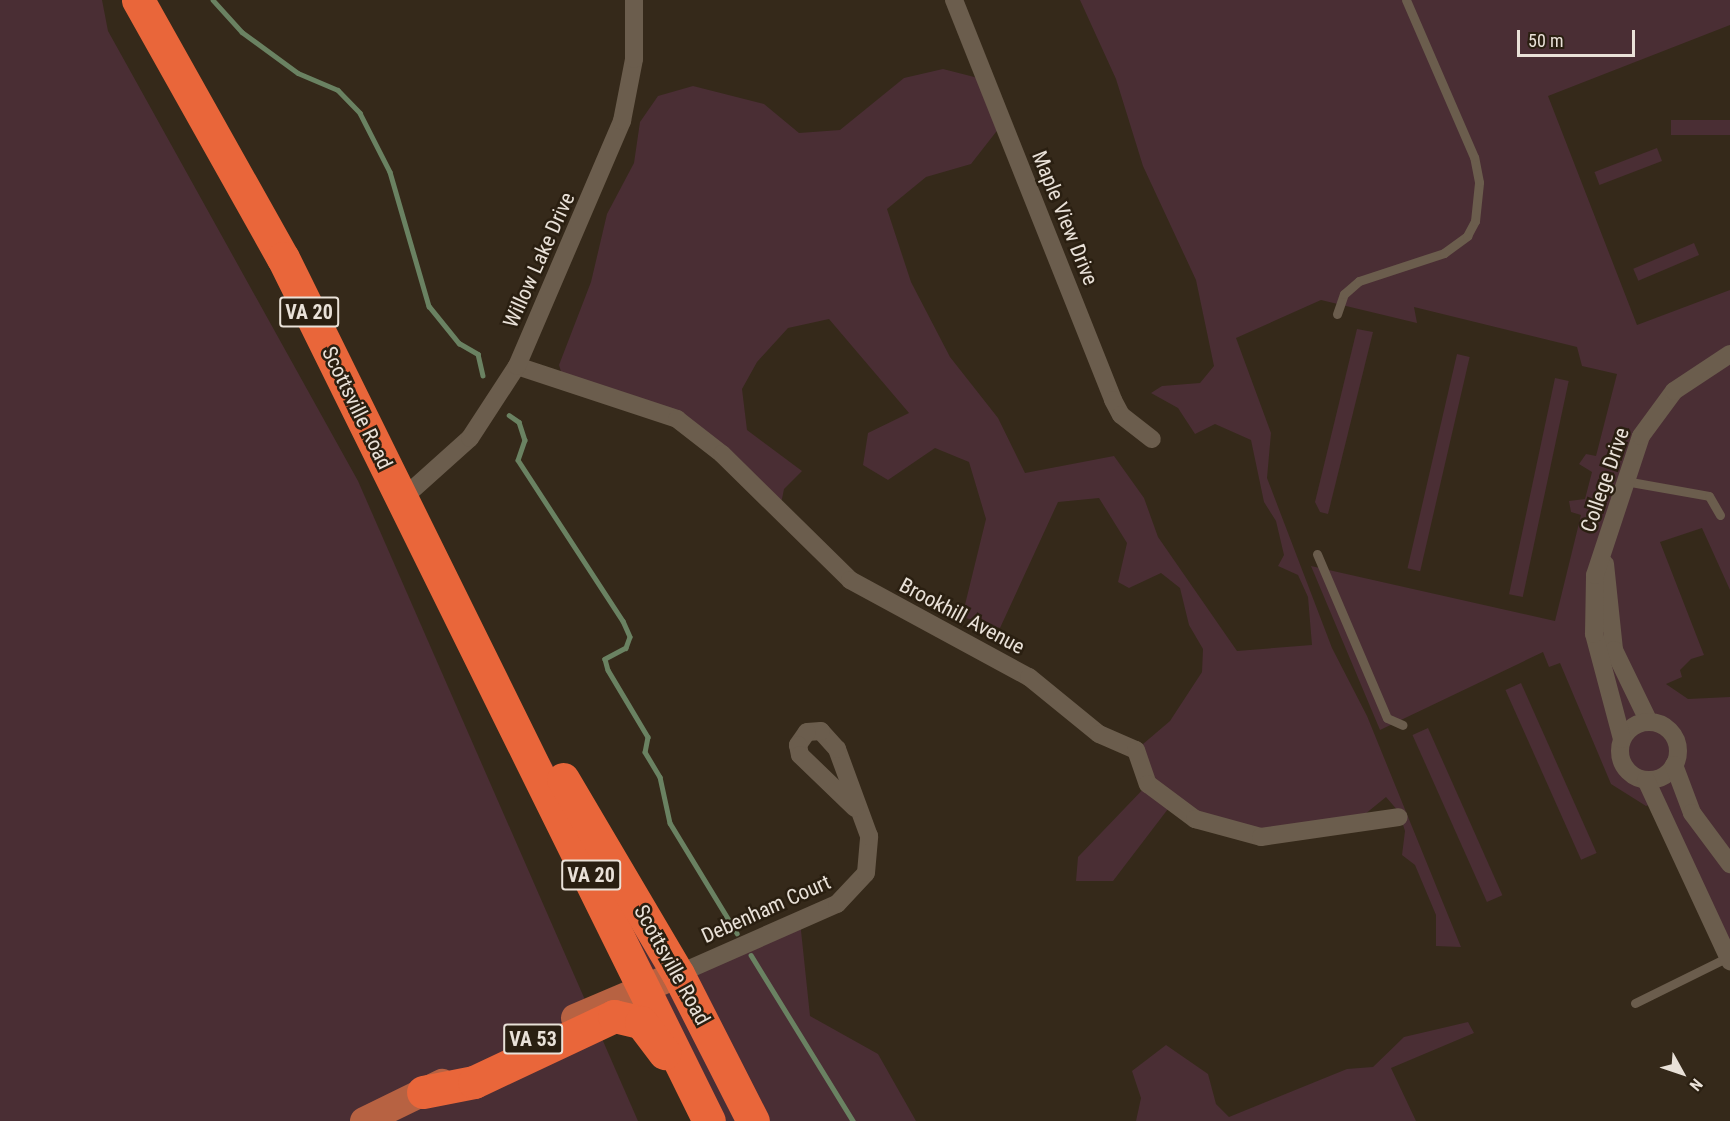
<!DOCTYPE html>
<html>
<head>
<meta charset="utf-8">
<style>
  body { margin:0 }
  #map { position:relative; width:1730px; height:1121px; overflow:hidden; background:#35291a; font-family:"Roboto Condensed",sans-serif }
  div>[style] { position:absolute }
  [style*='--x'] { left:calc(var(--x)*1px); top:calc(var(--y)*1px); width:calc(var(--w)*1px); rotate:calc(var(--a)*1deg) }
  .green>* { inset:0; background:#4a2e34; transform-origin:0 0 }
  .stream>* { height:4.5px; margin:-2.25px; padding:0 2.25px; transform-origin:2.25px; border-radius:2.25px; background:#6a8262 }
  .lane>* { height:9px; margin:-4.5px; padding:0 4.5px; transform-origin:4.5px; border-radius:4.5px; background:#6b5d4d }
  .street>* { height:18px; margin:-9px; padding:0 9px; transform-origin:9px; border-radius:9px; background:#6b5d4d }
  .street>.ring { margin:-9px; padding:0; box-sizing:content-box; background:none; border:18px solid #6b5d4d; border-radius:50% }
  .primary>* { height:28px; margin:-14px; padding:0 14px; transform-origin:14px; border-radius:14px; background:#b76242 }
  .highway>* { height:33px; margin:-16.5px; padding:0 16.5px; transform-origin:16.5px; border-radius:16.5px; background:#e9663a }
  span { translate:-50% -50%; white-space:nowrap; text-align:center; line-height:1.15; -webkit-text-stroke:5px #2a1f11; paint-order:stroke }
  .shield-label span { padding:2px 4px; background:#2a1f11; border:2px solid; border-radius:4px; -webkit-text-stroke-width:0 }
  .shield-label { font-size:20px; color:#e9e1d8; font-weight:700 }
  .street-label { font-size:21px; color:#e9e1d8 }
  .north { position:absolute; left:1652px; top:1043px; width:60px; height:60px; -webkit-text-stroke:4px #2a1f11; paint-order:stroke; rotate:130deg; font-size:16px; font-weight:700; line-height:24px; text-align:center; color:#e9e1d8 }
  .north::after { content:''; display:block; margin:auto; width:21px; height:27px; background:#e9e1d8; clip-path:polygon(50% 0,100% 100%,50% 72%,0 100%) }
  .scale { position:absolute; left:1517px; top:30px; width:118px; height:27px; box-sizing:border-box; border:3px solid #e9e1d8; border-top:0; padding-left:8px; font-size:18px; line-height:21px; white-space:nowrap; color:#e9e1d8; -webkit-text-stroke:4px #2a1f11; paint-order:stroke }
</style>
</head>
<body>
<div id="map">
  <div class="green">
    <i style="clip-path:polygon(0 0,102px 0,108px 31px,358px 481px,638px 1121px,0 1121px)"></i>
    <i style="clip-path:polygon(1080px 0,1730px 0,1730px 25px,1548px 96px,1637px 325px,1730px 290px,1730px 590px,1702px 528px,1660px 542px,1704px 655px,1691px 659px,1680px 670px,1682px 677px,1666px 684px,1688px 699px,1730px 697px,1730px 961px,1660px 802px,1646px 806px,1611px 784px,1560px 663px,1549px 667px,1543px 652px,1380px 730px,1311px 566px,1555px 621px,1581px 515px,1571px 512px,1569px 501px,1585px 499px,1592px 472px,1579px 464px,1586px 454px,1596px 456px,1617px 374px,1582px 366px,1577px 347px,1414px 307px,1417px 323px,1321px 300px,1236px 338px,1271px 433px,1267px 478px,1332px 648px,1367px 716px,1461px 947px,1436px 946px,1436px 915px,1415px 865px,1402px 855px,1405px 831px,1399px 812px,1386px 797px,1348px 828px,1261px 837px,1171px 805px,1113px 881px,1076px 881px,1078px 857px,1148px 784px,1136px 750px,1170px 721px,1202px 672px,1203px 649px,1189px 625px,1180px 588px,1161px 573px,1129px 588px,1118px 582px,1127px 543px,1099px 498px,1058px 502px,1000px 628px,962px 617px,986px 519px,969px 462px,935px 448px,888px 480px,863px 465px,868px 433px,909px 413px,829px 319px,788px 328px,757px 362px,742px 389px,747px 430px,802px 471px,784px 489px,779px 514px,699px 434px,565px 385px,559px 365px,591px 282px,607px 214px,634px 163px,640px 122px,658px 96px,693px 86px,764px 104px,799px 133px,840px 130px,904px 78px,943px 69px,986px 80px,1003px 123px,971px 164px,926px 177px,887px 209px,911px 282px,950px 357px,998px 418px,1025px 473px,1114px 456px,1144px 498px,1158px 537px,1237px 651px,1312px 645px,1308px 597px,1298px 575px,1278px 566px,1284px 555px,1276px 521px,1264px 502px,1251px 440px,1215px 424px,1195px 434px,1178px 408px,1151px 393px,1162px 386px,1200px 383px,1214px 366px,1196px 280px,1143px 166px,1116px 79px)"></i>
    <i style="left:1730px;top:120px;width:15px;height:59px;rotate:90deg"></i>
    <i style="left:1657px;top:148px;width:14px;height:67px;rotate:69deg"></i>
    <i style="left:1694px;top:243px;width:13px;height:66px;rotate:67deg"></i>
    <i style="clip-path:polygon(1357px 329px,1373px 332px,1328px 514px,1320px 512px,1315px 502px)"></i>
    <i style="left:1457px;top:354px;width:13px;height:220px;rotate:13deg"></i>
    <i style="left:1555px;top:378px;width:14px;height:221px;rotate:12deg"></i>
    <i style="left:1521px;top:683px;width:186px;height:17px;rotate:66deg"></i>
    <i style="left:1428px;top:728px;width:183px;height:17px;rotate:66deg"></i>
    <i style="clip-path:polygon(531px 729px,678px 973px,800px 921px,810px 1016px,878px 1054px,916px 1121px,709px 1121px)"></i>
    <i style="clip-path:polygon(1468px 1022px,1474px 1033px,1391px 1068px,1416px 1121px,1136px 1121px,1141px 1098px,1132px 1071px,1166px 1045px,1208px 1074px,1216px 1104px,1229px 1117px,1347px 1069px,1373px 1067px,1404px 1037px)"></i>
  </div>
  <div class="stream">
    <i style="--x:213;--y:0;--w:43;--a:47.8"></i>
    <i style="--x:242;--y:32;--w:69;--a:36.2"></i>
    <i style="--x:298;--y:73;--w:43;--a:23"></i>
    <i style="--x:338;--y:90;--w:32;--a:46"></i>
    <i style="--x:360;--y:113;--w:66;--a:63"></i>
    <i style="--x:390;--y:172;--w:140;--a:73.8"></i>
    <i style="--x:429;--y:306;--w:48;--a:51"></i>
    <i style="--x:459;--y:343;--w:22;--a:30"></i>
    <i style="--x:478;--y:354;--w:22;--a:77"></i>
    <i style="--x:509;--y:415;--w:12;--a:35"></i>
    <i style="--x:519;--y:422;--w:19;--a:72"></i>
    <i style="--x:525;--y:440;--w:21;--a:109"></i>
    <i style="--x:518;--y:460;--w:192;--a:56.9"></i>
    <i style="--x:623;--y:621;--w:17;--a:66"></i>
    <i style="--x:630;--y:637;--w:12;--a:110"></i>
    <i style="--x:626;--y:648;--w:24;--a:152"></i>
    <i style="--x:605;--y:659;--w:11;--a:75"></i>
    <i style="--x:608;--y:670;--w:78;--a:59.2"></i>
    <i style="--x:648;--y:737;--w:15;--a:101"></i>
    <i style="--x:645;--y:752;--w:29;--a:59"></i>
    <i style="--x:660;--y:777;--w:47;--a:77.7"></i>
    <i style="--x:670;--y:823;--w:129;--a:58.7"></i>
    <i style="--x:751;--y:955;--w:195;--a:58.4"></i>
  </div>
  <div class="lane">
    <i style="--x:1337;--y:314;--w:21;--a:-71"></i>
    <i style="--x:1344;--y:294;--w:20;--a:-41"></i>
    <i style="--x:1359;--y:281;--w:89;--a:-18.2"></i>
    <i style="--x:1444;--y:253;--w:29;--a:-36"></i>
    <i style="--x:1467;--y:236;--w:17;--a:-62"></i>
    <i style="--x:1475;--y:221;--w:39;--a:-84"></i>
    <i style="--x:1479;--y:182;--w:25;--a:-101"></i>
    <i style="--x:1474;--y:157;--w:171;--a:-113.4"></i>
    <i style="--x:1625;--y:481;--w:85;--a:10.1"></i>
    <i style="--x:1709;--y:496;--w:22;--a:60"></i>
    <i style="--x:1317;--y:554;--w:178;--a:66.9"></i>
    <i style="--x:1387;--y:718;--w:17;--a:24"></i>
    <i style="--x:1635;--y:1003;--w:104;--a:-26.3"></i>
  </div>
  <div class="street">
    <i style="--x:954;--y:0;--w:430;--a:68.3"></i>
    <i style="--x:1113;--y:400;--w:17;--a:62"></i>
    <i style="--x:1121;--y:415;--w:39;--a:38"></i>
    <i style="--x:517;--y:366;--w:169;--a:18.3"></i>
    <i style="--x:677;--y:419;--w:57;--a:37.9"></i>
    <i style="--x:722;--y:454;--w:180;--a:44.5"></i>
    <i style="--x:850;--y:580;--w:204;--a:28.5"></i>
    <i style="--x:1029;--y:677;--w:90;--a:39.2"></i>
    <i style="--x:1099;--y:734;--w:40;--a:23.4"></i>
    <i style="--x:1136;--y:750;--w:36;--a:71"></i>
    <i style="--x:1148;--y:784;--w:59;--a:36.7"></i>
    <i style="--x:1195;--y:819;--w:68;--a:15.3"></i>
    <i style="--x:1261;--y:837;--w:139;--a:-8.2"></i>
    <i style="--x:402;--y:499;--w:91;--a:-41.9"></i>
    <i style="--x:470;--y:438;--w:86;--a:-56.9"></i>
    <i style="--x:517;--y:366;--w:267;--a:-66.8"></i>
    <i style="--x:622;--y:121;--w:63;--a:-79"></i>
    <i style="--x:634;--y:59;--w:59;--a:-90"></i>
    <i style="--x:1605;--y:564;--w:86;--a:84"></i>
    <i style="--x:1614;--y:650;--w:80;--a:64.1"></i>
    <i class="ring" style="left:1620px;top:722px;width:40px;height:40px"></i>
    <i style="--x:1622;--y:739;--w:109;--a:-104.9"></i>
    <i style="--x:1594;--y:634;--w:59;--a:-89"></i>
    <i style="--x:1595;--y:575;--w:146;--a:-71.7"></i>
    <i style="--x:1641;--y:436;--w:56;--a:-53.7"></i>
    <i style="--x:1674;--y:391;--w:67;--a:-33.5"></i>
    <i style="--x:1674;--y:765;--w:51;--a:69.4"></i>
    <i style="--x:1692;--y:813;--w:64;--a:53.3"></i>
    <i style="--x:1646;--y:780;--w:200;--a:65.1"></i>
    <i style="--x:678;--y:974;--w:174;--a:-23.8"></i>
    <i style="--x:837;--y:904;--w:42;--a:-46.9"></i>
    <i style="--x:866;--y:873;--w:37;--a:-85"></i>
    <i style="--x:869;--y:836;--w:93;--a:-110.2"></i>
    <i style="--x:837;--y:749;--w:24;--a:-132"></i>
    <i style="--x:821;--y:731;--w:14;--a:176"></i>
    <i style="--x:807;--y:732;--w:16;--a:125"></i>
    <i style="--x:798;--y:745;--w:10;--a:79"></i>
    <i style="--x:800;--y:755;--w:76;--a:43.9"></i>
  </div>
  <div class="primary">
    <i style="--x:575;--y:1018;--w:112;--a:-23.1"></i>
    <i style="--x:364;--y:1121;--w:87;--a:-26"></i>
  </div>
  <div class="highway">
    <i style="--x:138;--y:0;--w:296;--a:60.7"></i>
    <i style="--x:283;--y:258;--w:962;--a:63.73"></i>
    <i style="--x:563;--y:779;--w:226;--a:59.5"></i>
    <i style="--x:678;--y:974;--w:165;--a:63"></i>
    <i style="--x:423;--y:1092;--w:52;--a:-11.1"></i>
    <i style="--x:474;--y:1082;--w:155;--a:-25.2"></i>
    <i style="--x:614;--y:1016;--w:28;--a:13"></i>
    <i style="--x:641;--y:1022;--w:39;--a:53"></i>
  </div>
  <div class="shield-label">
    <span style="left:309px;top:312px">VA 20</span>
    <span style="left:591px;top:875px">VA 20</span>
    <span style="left:533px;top:1039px">VA 53</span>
  </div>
  <div class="street-label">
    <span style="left:1065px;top:218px;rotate:68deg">Maple View Drive</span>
    <span style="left:539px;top:260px;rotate:-66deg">Willow Lake Drive</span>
    <span style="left:357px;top:408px;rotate:64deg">Scottsville Road</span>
    <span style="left:1605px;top:480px;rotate:-71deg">College Drive</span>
    <span style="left:962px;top:616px;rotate:28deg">Brookhill Avenue</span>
    <span style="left:766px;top:909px;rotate:-24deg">Debenham Court</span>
    <span style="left:672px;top:965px;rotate:61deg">Scottsville Road</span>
  </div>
  <div class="north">N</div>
  <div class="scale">50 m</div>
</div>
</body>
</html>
